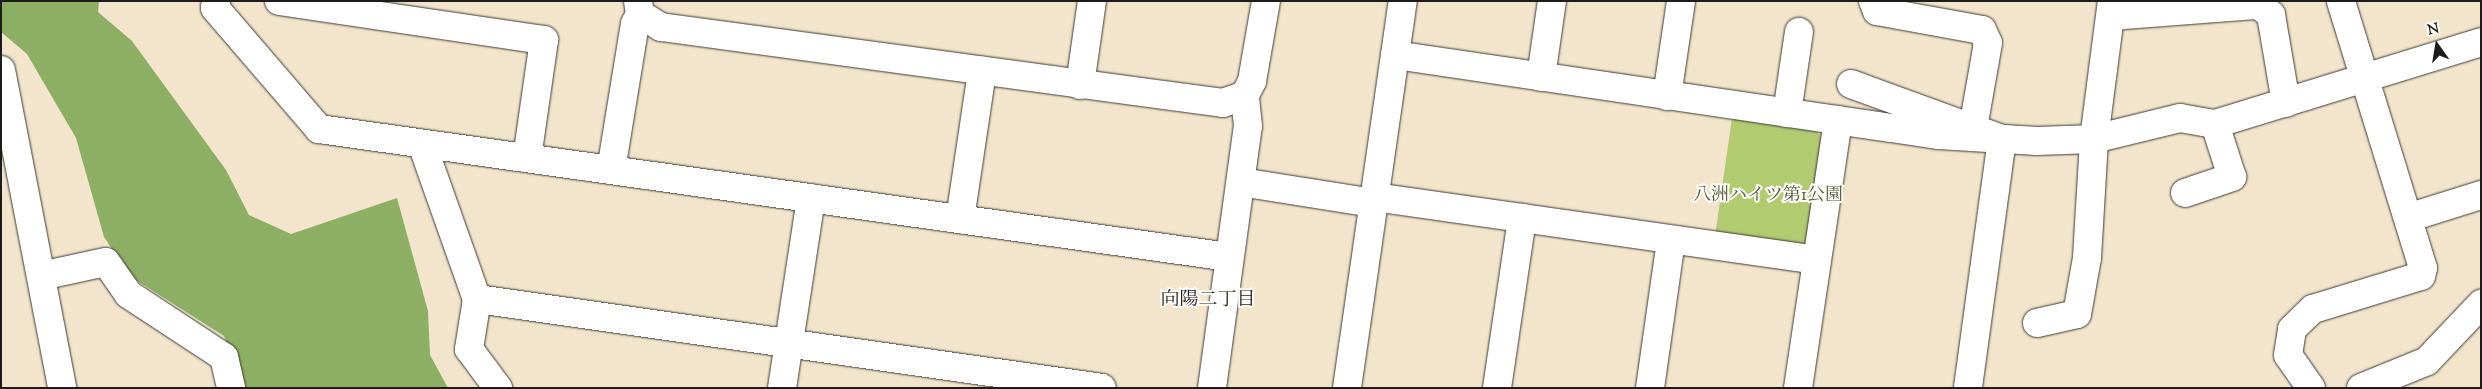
<!DOCTYPE html>
<html>
<head>
<meta charset="utf-8">
<style>
  body { margin:0 }
  #map { position:relative; width:2482px; height:389px; overflow:hidden; background:#f2e5cb; font-family:"Sorts Mill Goudy","Noto Serif JP",serif }
  div>[style] { position:absolute }
  [style*='--x'] { left:calc(var(--x)*1px); top:calc(var(--y)*1px); width:calc(var(--w)*1px); rotate:calc(var(--a)*1deg) }
  .green>* { inset:0; background:#b2cb71 }
  .forest>* { inset:0; background:#8daf63 }
  .roads { filter:drop-shadow(0 0 1px #3c3a36) drop-shadow(0 0 1px #3c3a36) }
  .minor>* { height:28px; margin:-14px; padding:0 14px; transform-origin:14px; border-radius:14px; background:#fff }
  span { translate:-50% -50%; white-space:nowrap; text-align:center; line-height:1.15; -webkit-text-stroke:4px #fdfcf7; paint-order:stroke }
  .park-label { font-size:18px; color:#50593a }
  .neighbourhood-label { font-size:19px; color:#1c1c1c }
  .frame { position:absolute; inset:0; border:2px solid #1c1c1c; pointer-events:none }
  .north { position:absolute; left:2412px; top:20px; width:50px; height:50px; -webkit-text-stroke:4px #fdfcf7; paint-order:stroke; rotate:347deg; font-size:14px; font-weight:700; line-height:20px; text-align:center; color:#1c1c1c }
  .north::after { content:''; display:block; margin:auto; width:18px; height:22px; background:#1c1c1c; clip-path:polygon(50% 0,100% 100%,50% 72%,0 100%) }
</style>
</head>
<body>
<div id="map">
  <div class="green">
    <i style="clip-path:polygon(1732px 118px,1815px 130px,1822px 137px,1809px 241px,1797px 247px,1715px 236px)"></i>
  </div>
  <div class="forest">
    <i style="clip-path:polygon(1px 1px,99px 1px,98px 12px,132px 41px,226px 170px,249px 215px,291px 234px,397px 198px,428px 311px,430px 355px,448px 388px,244px 388px,224px 336px,131px 277px,104px 237px,76px 138px,27px 54px,1px 32px)"></i>
  </div>
  <div class="roads">
    <div class="minor">
      <i style="--x:216;--y:1;--w:7;--a:98"></i>
      <i style="--x:215;--y:8;--w:160;--a:49.3"></i>
      <i style="--x:319;--y:129;--w:919;--a:8.01"></i>
      <i style="--x:279;--y:1;--w:268;--a:8.4"></i>
      <i style="--x:544;--y:40;--w:119;--a:98.2"></i>
      <i style="--x:638;--y:1;--w:13;--a:81"></i>
      <i style="--x:640;--y:14;--w:25;--a:32"></i>
      <i style="--x:661;--y:27;--w:567;--a:7.7"></i>
      <i style="--x:1223;--y:103;--w:23;--a:-20"></i>
      <i style="--x:1245;--y:95;--w:16;--a:-63"></i>
      <i style="--x:1252;--y:81;--w:81;--a:-80.1"></i>
      <i style="--x:1873;--y:1;--w:11;--a:68"></i>
      <i style="--x:1877;--y:11;--w:107;--a:10.3"></i>
      <i style="--x:1982;--y:30;--w:14;--a:65"></i>
      <i style="--x:1988;--y:43;--w:86;--a:100"></i>
      <i style="--x:2111;--y:16;--w:148;--a:-4.3"></i>
      <i style="--x:2259;--y:5;--w:16;--a:40"></i>
      <i style="--x:2271;--y:15;--w:89;--a:80.3"></i>
      <i style="--x:1395;--y:55;--w:550;--a:8.37"></i>
      <i style="--x:1939;--y:135;--w:98;--a:3.5"></i>
      <i style="--x:2037;--y:141;--w:57;--a:-2"></i>
      <i style="--x:2094;--y:139;--w:89;--a:-13.7"></i>
      <i style="--x:2180;--y:118;--w:36;--a:10"></i>
      <i style="--x:2215;--y:124;--w:278;--a:-17.1"></i>
      <i style="--x:1;--y:70;--w:324;--a:79.1"></i>
      <i style="--x:1541;--y:77;--w:77;--a:-81.8"></i>
      <i style="--x:1851;--y:84;--w:161;--a:20"></i>
      <i style="--x:2002;--y:139;--w:251;--a:97.8"></i>
      <i style="--x:1080;--y:85;--w:85;--a:-81.9"></i>
      <i style="--x:1667;--y:96;--w:96;--a:-81.6"></i>
      <i style="--x:1787;--y:113;--w:82;--a:-81.6"></i>
      <i style="--x:422;--y:144;--w:164;--a:70.5"></i>
      <i style="--x:477;--y:299;--w:51;--a:99.1"></i>
      <i style="--x:469;--y:349;--w:49;--a:53.4"></i>
      <i style="--x:611;--y:170;--w:148;--a:-80.7"></i>
      <i style="--x:635;--y:24;--w:11;--a:-63"></i>
      <i style="--x:1241;--y:182;--w:135;--a:9"></i>
      <i style="--x:2185;--y:193;--w:50;--a:-18.8"></i>
      <i style="--x:2232;--y:177;--w:56;--a:-107.8"></i>
      <i style="--x:1375;--y:197;--w:446;--a:8.1"></i>
      <i style="--x:2408;--y:218;--w:77;--a:-17.5"></i>
      <i style="--x:960;--y:219;--w:150;--a:-81.5"></i>
      <i style="--x:41;--y:276;--w:66;--a:-12.2"></i>
      <i style="--x:106;--y:262;--w:39;--a:55"></i>
      <i style="--x:128;--y:294;--w:115;--a:33.3"></i>
      <i style="--x:224;--y:357;--w:32;--a:77"></i>
      <i style="--x:477;--y:299;--w:631;--a:8.1"></i>
      <i style="--x:2037;--y:323;--w:41;--a:-12.7"></i>
      <i style="--x:2077;--y:314;--w:57;--a:-79.9"></i>
      <i style="--x:2087;--y:258;--w:119;--a:-86.6"></i>
      <i style="--x:2094;--y:139;--w:139;--a:-82.6"></i>
      <i style="--x:782;--y:388;--w:192;--a:-81.3"></i>
      <i style="--x:1212;--y:388;--w:264;--a:-82.2"></i>
      <i style="--x:1248;--y:126;--w:31;--a:-96"></i>
      <i style="--x:1347;--y:388;--w:391;--a:-81.8"></i>
      <i style="--x:1497;--y:388;--w:172;--a:-81.6"></i>
      <i style="--x:1650;--y:388;--w:149;--a:-81.9"></i>
      <i style="--x:1798;--y:388;--w:271;--a:-81.5"></i>
      <i style="--x:2311;--y:388;--w:40;--a:-124.9"></i>
      <i style="--x:2288;--y:355;--w:26;--a:-81"></i>
      <i style="--x:2292;--y:329;--w:29;--a:-44"></i>
      <i style="--x:2313;--y:309;--w:113;--a:-17"></i>
      <i style="--x:2421;--y:276;--w:8;--a:-76"></i>
      <i style="--x:2423;--y:268;--w:279;--a:-107.1"></i>
      <i style="--x:2361;--y:388;--w:71;--a:-22.2"></i>
      <i style="--x:2427;--y:361;--w:79;--a:-46.5"></i>
    </div>
  </div>
  <div class="park-label">
    <span style="left:1768px;top:196px">八洲ハイツ第1公園</span>
  </div>
  <div class="neighbourhood-label">
    <span style="left:1208px;top:301px">向陽二丁目</span>
  </div>
  <div class="frame"></div>
  <div class="north">N</div>
</div>
</body>
</html>
